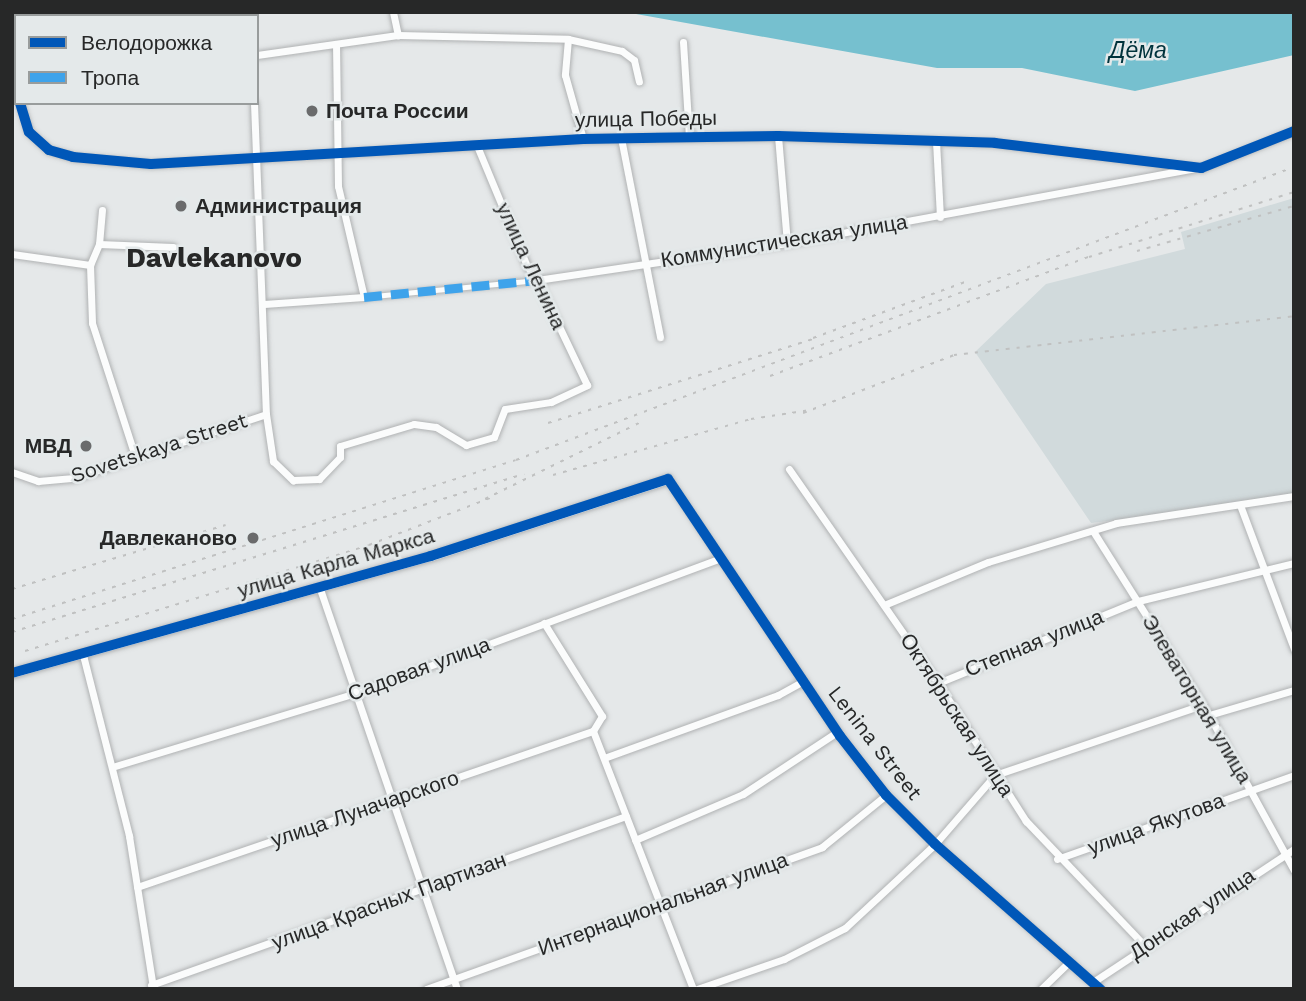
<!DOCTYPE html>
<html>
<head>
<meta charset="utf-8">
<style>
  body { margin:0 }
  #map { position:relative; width:1306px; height:1001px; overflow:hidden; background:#e5e8e9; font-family:"Work Sans",sans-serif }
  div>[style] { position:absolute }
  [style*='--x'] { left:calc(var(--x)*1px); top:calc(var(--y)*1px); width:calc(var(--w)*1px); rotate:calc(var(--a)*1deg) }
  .built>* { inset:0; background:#d1dadc }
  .water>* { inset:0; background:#76c0cf }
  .roads { filter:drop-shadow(0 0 2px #b0b2b3) drop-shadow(0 0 2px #b0b2b3) }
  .pedestrian>* { height:5px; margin:-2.5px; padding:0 2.5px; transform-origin:2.5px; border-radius:2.5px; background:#fbfcfc }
  .minor>* { height:7px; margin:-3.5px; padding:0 3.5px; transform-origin:3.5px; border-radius:3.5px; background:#fbfcfc }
  .tertiary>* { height:9px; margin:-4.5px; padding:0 4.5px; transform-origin:4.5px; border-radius:4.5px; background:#fbfcfc }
  .rail>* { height:2px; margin-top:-1px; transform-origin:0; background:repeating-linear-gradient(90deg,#c0c1c1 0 3.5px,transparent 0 10.5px) }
  .quiet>* { height:9px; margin-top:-4.5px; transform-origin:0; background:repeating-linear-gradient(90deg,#3ea3eb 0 18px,transparent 0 27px) }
  .cycleway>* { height:10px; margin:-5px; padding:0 5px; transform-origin:5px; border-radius:5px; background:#0057b8 }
  .dots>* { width:19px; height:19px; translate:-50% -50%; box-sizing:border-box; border:4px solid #e4e9ea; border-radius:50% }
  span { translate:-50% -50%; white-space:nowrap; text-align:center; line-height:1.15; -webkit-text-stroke:5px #e4e9ea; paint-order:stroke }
  .poi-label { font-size:21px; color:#272828; font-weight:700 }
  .left { translate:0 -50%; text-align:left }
  .right { translate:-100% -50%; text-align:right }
  .street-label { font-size:21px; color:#272828 }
  .water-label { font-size:23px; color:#00333c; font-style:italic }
  .district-label { font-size:28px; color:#272828; font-weight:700 }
  .frame { position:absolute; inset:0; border:14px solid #272828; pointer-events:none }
  .legend { position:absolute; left:14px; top:14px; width:245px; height:91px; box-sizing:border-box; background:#e4e9ea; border:2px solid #989c9c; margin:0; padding:9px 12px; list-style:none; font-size:21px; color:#272828 }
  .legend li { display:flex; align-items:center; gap:14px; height:35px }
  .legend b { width:35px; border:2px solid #989c9c }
</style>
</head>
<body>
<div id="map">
  <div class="built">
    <i style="clip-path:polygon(1294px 198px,1294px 498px,1091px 523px,975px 352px,1046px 284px,1185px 249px,1181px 232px)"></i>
  </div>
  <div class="water">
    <i style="clip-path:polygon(625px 12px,1294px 12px,1294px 55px,1135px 91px,1022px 68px,937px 68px)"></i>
  </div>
  <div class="roads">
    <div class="pedestrian">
      <i style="--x:364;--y:297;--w:174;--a:-5.6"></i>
    </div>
    <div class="minor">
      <i style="--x:22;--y:12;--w:4;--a:76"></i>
      <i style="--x:393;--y:12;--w:24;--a:78"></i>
      <i style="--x:568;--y:39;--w:36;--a:95"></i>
      <i style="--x:565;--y:75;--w:66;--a:74.3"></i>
      <i style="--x:683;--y:42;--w:95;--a:86.4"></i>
      <i style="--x:257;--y:55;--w:142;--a:-8.1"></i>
      <i style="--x:398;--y:35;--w:170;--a:1.3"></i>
      <i style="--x:568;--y:39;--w:55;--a:12.5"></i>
      <i style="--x:622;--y:51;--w:15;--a:37"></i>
      <i style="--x:634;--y:60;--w:22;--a:77"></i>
      <i style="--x:12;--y:76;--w:13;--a:72"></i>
      <i style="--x:20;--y:103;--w:30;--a:73"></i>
      <i style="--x:29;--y:132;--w:27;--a:42"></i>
      <i style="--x:49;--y:150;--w:25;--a:16"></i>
      <i style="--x:73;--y:157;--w:78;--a:5.1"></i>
      <i style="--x:151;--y:164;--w:433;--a:-3.3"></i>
      <i style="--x:583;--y:139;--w:195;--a:-0.9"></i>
      <i style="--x:778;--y:136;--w:217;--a:1.8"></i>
      <i style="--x:995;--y:143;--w:208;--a:6.9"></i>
      <i style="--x:1201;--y:168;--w:100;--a:-21.7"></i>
      <i style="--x:254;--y:103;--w:311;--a:87.8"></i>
      <i style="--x:266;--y:414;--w:48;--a:81.5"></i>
      <i style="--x:273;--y:461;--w:28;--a:44"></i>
      <i style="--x:293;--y:480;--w:26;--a:-2"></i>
      <i style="--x:319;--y:479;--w:30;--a:-46"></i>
      <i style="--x:340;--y:457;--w:11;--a:-90"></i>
      <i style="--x:340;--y:446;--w:77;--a:-16.6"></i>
      <i style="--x:414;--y:424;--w:22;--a:8"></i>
      <i style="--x:436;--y:427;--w:35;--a:31"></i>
      <i style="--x:466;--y:445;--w:29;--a:-16"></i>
      <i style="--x:494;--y:437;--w:30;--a:-69"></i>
      <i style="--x:505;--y:409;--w:47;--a:-8.7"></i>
      <i style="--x:551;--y:402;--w:40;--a:-25"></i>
      <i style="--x:587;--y:385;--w:116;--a:-115.5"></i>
      <i style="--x:537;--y:280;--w:17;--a:-126"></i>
      <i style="--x:527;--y:266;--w:130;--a:-112.6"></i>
      <i style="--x:778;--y:136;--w:107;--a:85.2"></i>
      <i style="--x:621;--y:138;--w:203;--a:78.9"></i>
      <i style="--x:936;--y:141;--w:76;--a:87"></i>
      <i style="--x:102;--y:210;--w:34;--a:95"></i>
      <i style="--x:99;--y:244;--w:23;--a:113"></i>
      <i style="--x:90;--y:265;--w:58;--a:88"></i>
      <i style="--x:92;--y:323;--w:140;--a:72.1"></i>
      <i style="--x:99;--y:244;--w:74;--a:2.3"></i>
      <i style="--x:12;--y:254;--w:79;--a:8"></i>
      <i style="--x:537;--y:280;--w:253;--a:-8.4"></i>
      <i style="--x:787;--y:243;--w:412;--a:-10.4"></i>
      <i style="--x:264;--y:304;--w:100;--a:-4"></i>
      <i style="--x:364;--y:297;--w:114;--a:-103.2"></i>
      <i style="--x:338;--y:186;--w:139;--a:-90.8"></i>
      <i style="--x:789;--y:469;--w:261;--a:55.2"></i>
      <i style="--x:938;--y:683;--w:164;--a:57.5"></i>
      <i style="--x:1026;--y:821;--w:171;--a:46.4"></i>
      <i style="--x:12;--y:472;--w:28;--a:19"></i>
      <i style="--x:38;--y:481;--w:36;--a:-5"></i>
      <i style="--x:74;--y:478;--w:202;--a:-18.4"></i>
      <i style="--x:668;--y:479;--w:309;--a:56.2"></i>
      <i style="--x:840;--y:736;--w:75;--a:52.1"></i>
      <i style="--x:886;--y:795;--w:69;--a:45"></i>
      <i style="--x:935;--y:844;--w:220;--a:41.3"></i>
      <i style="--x:1240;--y:505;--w:154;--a:69.4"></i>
      <i style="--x:1093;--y:531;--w:218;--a:57.8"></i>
      <i style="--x:1209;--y:715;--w:177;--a:61.3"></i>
      <i style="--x:320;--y:589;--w:423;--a:71.1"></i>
      <i style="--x:884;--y:605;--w:113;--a:-22.5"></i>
      <i style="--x:988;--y:562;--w:134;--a:-16.9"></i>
      <i style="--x:1116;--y:523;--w:180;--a:-8.6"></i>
      <i style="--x:544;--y:623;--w:110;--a:58.1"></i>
      <i style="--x:602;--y:716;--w:17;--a:121"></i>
      <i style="--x:593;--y:731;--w:277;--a:68.8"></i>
      <i style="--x:83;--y:655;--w:187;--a:75.7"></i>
      <i style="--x:129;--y:836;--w:154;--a:81"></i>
      <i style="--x:938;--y:683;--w:216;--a:-22.3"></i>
      <i style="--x:1138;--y:601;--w:161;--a:-13.7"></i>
      <i style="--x:1209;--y:715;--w:89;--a:-16.4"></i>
      <i style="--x:604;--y:758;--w:185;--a:-19.9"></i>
      <i style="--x:778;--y:695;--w:29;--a:-29"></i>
      <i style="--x:112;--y:767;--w:258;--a:-16.9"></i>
      <i style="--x:359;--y:692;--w:386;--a:-20.3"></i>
      <i style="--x:635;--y:840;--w:117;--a:-23.1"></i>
      <i style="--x:743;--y:794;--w:113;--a:-33.4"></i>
      <i style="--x:1057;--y:859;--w:251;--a:-19.5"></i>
      <i style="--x:137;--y:887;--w:482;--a:-18.9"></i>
      <i style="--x:1093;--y:982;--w:241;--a:-33.5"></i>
      <i style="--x:151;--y:985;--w:504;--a:-19.59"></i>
      <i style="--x:426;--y:989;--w:421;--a:-19.7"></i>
      <i style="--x:822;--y:847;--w:82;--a:-39.1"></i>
      <i style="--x:697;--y:989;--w:92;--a:-19"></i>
      <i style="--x:784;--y:959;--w:68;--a:-26.9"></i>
      <i style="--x:845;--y:928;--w:123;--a:-43"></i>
      <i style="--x:935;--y:844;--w:91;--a:-49"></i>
      <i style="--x:995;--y:775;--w:219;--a:-18.7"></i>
      <i style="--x:1041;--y:989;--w:40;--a:-44"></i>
    </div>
    <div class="tertiary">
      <i style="--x:12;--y:673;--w:435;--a:-15.6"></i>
      <i style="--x:431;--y:556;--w:249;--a:-18"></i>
    </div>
  </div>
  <div class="rail">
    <i style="--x:1137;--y:251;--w:163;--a:-16"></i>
    <i style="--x:813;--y:338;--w:162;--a:-20.2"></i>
    <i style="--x:770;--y:376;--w:340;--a:-20.5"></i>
    <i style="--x:1089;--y:257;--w:215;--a:-17.6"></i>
    <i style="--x:803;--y:413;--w:162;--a:-21"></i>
    <i style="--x:954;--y:355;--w:342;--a:-6.5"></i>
    <i style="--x:548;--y:423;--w:278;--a:-17.6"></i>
    <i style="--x:553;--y:475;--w:206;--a:-15.8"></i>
    <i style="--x:751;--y:419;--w:60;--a:-8.7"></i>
    <i style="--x:485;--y:499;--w:172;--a:-26.3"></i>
    <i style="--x:12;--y:589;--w:223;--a:-16.7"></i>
    <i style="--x:12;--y:619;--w:528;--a:-17.51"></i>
    <i style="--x:516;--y:460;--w:831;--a:-20.64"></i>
    <i style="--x:12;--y:632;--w:536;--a:-17.15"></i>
    <i style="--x:25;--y:651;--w:360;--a:-17.1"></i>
    <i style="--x:369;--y:545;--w:133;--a:-21.2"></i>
  </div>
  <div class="quiet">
    <i style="--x:364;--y:297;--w:174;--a:-5.6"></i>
  </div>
  <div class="cycleway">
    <i style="--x:20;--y:103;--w:30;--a:73"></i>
    <i style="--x:29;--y:132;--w:27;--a:42"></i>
    <i style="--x:49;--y:150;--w:25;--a:16"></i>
    <i style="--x:73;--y:157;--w:78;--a:5.1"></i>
    <i style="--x:151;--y:164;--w:433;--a:-3.3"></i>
    <i style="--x:583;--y:139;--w:195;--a:-0.9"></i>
    <i style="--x:778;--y:136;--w:217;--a:1.8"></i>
    <i style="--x:995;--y:143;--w:208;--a:6.9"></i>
    <i style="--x:1201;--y:168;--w:100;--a:-21.7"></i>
    <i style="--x:12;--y:673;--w:435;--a:-15.6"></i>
    <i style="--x:431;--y:556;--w:249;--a:-18"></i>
    <i style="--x:668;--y:479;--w:309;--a:56.2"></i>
    <i style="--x:840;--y:736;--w:75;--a:52.1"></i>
    <i style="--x:886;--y:795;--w:69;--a:45"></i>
    <i style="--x:935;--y:844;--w:220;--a:41.3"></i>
  </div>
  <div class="dots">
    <i style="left:312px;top:111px;background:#6a6b6c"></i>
    <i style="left:181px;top:206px;background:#6a6b6c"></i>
    <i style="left:86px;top:446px;background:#6a6b6c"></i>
    <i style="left:253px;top:538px;background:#6a6b6c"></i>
  </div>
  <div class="poi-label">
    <span class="left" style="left:326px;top:111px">Почта России</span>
    <span class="left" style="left:195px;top:206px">Администрация</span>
    <span class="right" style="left:72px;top:446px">МВД</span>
    <span class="right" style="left:237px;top:538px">Давлеканово</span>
  </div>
  <div class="street-label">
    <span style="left:646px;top:119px;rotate:-1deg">улица Победы</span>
    <span style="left:784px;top:241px;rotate:-9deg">Коммунистическая улица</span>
    <span style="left:531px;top:266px;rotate:65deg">улица Ленина</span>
    <span style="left:159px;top:448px;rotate:-18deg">Sovetskaya Street</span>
    <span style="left:336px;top:563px;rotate:-16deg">улица Карла Маркса</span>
    <span style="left:1034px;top:643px;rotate:-22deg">Степная улица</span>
    <span style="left:419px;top:669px;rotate:-20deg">Садовая улица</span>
    <span style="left:1197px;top:699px;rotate:59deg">Элеваторная улица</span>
    <span style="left:957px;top:715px;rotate:57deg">Октябрьская улица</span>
    <span style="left:875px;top:743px;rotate:52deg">Lenina Street</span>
    <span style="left:365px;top:809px;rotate:-19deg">улица Луначарского</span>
    <span style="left:1156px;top:824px;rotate:-20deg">улица Якутова</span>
    <span style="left:389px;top:901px;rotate:-20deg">улица Красных Партизан</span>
    <span style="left:663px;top:904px;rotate:-20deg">Интернациональная улица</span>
    <span style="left:1192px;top:914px;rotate:-34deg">Донская улица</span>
  </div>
  <div class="water-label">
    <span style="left:1138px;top:51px">Дёма</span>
  </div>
  <div class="district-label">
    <span style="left:214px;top:258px">Davlekanovo</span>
  </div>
  <div class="frame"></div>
  <ul class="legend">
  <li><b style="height:9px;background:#0057b8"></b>Велодорожка</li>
  <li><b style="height:9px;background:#3ea3eb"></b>Тропа</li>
  </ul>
</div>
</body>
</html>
